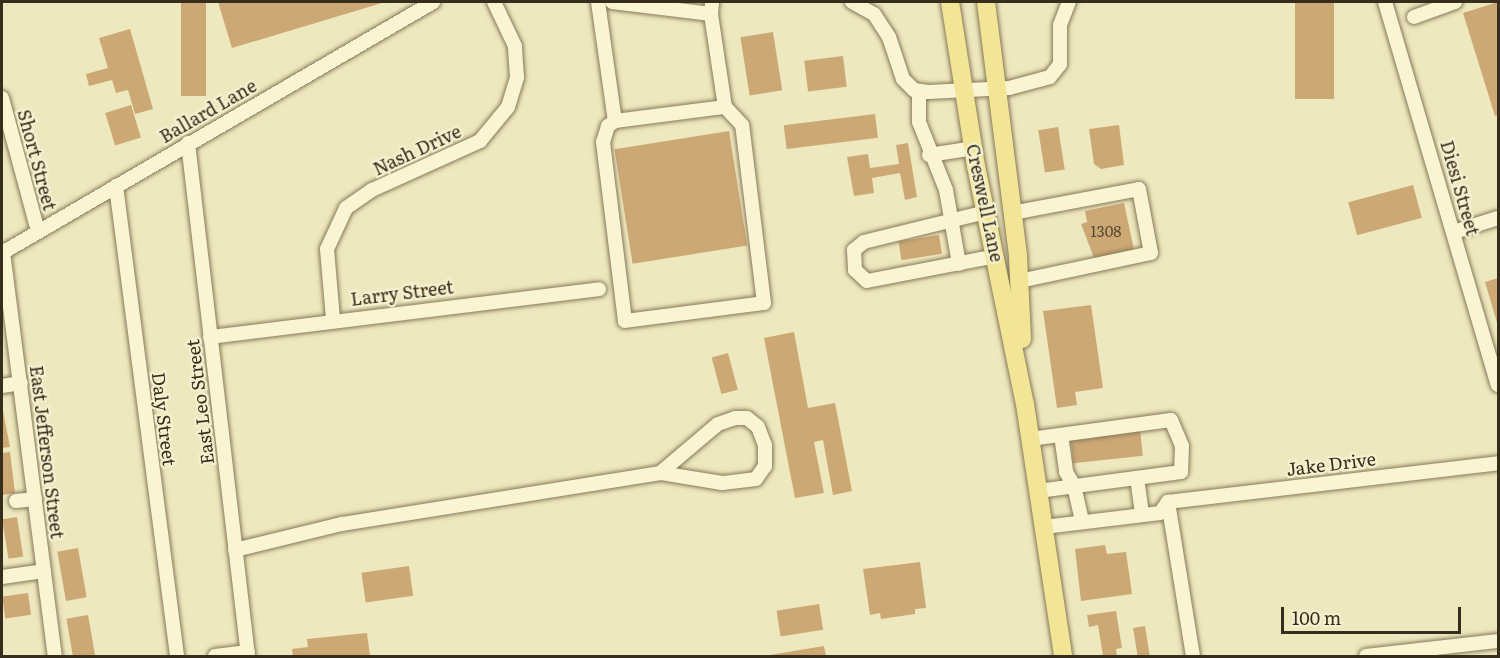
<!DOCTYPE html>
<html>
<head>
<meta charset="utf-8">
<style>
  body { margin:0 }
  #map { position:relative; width:1500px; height:658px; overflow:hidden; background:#eee8bf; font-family:Literata,serif }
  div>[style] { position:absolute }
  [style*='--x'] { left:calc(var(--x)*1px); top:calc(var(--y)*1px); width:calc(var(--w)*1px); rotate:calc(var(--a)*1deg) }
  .building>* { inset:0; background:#cca875; transform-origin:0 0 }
  .roads { filter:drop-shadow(0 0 2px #877958) drop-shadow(0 0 2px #877958) }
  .minor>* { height:14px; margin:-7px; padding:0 7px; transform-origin:7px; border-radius:7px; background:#f9f4d2 }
  .major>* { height:18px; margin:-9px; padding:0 9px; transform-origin:9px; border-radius:9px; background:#f2e596 }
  span { translate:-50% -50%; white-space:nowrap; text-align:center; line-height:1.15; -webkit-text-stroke:4.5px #f5f1cf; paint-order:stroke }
  .number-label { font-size:15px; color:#5c4c32 }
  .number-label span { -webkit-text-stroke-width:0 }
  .street-label { font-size:18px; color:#362d1c }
  .frame { position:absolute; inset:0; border:3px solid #362d1c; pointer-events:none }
  .scale { position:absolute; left:1281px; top:607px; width:180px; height:27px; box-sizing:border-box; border:3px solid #362d1c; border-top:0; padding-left:8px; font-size:18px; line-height:21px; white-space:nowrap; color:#362d1c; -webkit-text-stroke:4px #f5f1cf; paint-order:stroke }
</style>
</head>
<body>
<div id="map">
  <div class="building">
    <i style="left:181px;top:2px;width:25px;height:94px"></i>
    <i style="clip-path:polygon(218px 2px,382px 2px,382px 3px,232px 48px)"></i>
    <i style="left:1295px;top:2px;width:39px;height:97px"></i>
    <i style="clip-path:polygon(1498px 2px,1498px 115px,1495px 116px,1463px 13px)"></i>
    <i style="clip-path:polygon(130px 29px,153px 109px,135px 114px,128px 90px,116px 93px,112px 80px,89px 86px,86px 74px,108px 68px,99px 38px)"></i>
    <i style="left:773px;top:32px;width:59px;height:33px;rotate:81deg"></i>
    <i style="left:843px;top:56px;width:31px;height:39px;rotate:83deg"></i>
    <i style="left:131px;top:105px;width:34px;height:27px;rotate:73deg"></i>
    <i style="left:875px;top:114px;width:24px;height:92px;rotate:83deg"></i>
    <i style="clip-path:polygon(1119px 125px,1124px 165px,1101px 169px,1094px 164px,1089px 129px)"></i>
    <i style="left:1058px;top:127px;width:43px;height:20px;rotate:81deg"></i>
    <i style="left:729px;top:131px;width:116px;height:116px;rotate:81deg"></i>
    <i style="clip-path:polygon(908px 143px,917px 197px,905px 200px,900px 173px,872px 178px,874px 193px,854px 196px,847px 157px,868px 154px,870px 168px,899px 164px,896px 145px)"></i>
    <i style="left:1413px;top:185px;width:34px;height:67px;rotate:75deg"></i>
    <i style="clip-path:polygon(1124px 203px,1134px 250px,1094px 258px,1081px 224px,1087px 222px,1085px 211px)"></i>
    <i style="left:939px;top:235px;width:19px;height:41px;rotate:81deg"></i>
    <i style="clip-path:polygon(1498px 278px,1498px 326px,1485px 282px)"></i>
    <i style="clip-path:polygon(1091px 305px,1103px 388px,1075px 392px,1077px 405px,1057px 408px,1043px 311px)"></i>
    <i style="clip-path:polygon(794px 332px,808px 408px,835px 403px,852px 491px,833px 495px,823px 440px,814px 442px,824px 493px,795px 498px,764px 338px)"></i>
    <i style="left:728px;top:353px;width:38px;height:17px;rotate:75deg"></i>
    <i style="clip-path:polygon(2px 406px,10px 447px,2px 448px)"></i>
    <i style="left:1140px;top:429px;width:27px;height:70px;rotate:84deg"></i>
    <i style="clip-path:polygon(10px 452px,15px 493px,2px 495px,2px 453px)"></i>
    <i style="left:17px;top:517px;width:40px;height:15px;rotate:81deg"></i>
    <i style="clip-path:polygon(1105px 545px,1107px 554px,1126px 552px,1132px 594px,1081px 601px,1075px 549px)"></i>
    <i style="left:78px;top:548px;width:50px;height:21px;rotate:80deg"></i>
    <i style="clip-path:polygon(920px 562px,926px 608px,915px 609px,915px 614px,881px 619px,880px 613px,870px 615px,863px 569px)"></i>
    <i style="left:409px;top:566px;width:30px;height:48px;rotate:82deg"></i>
    <i style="left:28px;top:593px;width:22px;height:26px;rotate:82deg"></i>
    <i style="left:819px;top:604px;width:26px;height:43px;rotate:81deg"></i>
    <i style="clip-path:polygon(1116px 611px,1122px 648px,1116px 649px,1117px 656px,1103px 656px,1098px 625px,1089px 627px,1087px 615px)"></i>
    <i style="left:88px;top:615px;width:42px;height:22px;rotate:80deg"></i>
    <i style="left:1145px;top:626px;width:30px;height:12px;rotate:81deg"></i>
    <i style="clip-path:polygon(367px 633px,370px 656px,293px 656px,292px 649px,308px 647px,307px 639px)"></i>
    <i style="clip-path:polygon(824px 646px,826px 656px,770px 656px,770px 655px)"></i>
  </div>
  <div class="roads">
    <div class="minor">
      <i style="--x:598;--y:2;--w:120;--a:81.9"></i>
      <i style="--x:615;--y:121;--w:111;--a:-7.3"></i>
      <i style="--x:725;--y:107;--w:94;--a:-98.6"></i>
      <i style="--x:612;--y:2;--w:100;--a:6.9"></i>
      <i style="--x:711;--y:14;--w:12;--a:-85"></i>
      <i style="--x:852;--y:2;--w:25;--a:29"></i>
      <i style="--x:874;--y:14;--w:27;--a:57"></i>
      <i style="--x:889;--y:37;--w:44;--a:71.6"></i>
      <i style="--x:903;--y:79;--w:16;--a:45"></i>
      <i style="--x:914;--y:90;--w:14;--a:8"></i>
      <i style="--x:928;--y:92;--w:81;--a:-2.8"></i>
      <i style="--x:1009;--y:88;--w:42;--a:-15"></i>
      <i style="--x:1050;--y:77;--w:16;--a:-52"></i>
      <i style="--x:1060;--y:64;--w:39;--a:-90"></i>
      <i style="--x:1060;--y:25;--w:25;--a:-69"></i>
      <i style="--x:1385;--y:2;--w:399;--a:73.6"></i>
      <i style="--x:1414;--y:17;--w:44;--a:-20.1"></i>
      <i style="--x:919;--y:91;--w:31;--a:90"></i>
      <i style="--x:919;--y:122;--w:73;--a:68.3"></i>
      <i style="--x:946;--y:190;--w:75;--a:80"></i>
      <i style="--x:2;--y:98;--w:138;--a:74.9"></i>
      <i style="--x:615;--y:121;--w:9;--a:144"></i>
      <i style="--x:608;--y:126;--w:17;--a:107"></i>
      <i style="--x:603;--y:142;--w:180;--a:83"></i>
      <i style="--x:625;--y:321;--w:140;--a:-7.4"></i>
      <i style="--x:764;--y:303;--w:179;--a:-97"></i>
      <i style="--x:742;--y:125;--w:25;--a:-133"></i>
      <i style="--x:188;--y:143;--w:516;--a:83.33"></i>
      <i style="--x:929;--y:155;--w:46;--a:-8.8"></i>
      <i style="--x:116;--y:186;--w:474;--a:82.6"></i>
      <i style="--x:986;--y:212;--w:126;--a:166.2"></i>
      <i style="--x:864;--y:242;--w:13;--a:141"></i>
      <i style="--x:854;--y:250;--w:20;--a:87"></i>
      <i style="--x:855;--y:270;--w:16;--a:43"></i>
      <i style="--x:867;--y:281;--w:131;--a:-11"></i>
      <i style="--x:1012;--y:213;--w:129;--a:-10.7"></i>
      <i style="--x:1139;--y:189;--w:65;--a:79.4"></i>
      <i style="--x:1151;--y:253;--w:135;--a:168"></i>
      <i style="--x:1454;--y:232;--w:46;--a:-17.7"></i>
      <i style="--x:3;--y:252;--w:407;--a:82.7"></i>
      <i style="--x:2;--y:253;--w:499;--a:-30.2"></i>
      <i style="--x:333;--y:319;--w:70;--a:-94.9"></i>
      <i style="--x:327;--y:249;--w:45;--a:-65.1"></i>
      <i style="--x:346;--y:208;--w:32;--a:-35"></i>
      <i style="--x:372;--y:190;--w:119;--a:-24.4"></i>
      <i style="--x:480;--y:141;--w:44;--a:-50.5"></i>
      <i style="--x:508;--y:107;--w:31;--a:-73"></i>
      <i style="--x:517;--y:77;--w:31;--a:-94"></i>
      <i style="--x:515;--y:46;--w:49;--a:-115.5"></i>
      <i style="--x:210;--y:337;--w:392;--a:-7"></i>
      <i style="--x:2;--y:386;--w:19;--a:-9"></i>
      <i style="--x:735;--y:418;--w:12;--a:0"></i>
      <i style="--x:747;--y:418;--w:14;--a:39"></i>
      <i style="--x:758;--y:427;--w:19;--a:69"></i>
      <i style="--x:765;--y:445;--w:21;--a:90"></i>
      <i style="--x:765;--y:466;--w:16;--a:125"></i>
      <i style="--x:756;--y:479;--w:34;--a:173"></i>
      <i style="--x:722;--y:483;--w:63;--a:-170.8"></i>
      <i style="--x:660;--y:473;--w:76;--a:-40.2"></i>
      <i style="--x:718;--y:424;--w:18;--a:-19"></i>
      <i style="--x:1061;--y:435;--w:37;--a:82"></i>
      <i style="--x:1066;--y:472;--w:16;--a:60"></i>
      <i style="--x:1074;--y:486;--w:37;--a:77"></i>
      <i style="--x:1030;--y:439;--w:142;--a:-7.7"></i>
      <i style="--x:1171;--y:420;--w:28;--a:67"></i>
      <i style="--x:1182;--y:446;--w:26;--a:92"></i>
      <i style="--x:1181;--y:472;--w:144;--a:172.4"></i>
      <i style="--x:1137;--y:478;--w:37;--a:82"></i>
      <i style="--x:16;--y:501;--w:19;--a:-6"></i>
      <i style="--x:1168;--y:502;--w:332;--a:-6.7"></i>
      <i style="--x:1168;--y:502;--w:156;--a:80.8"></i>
      <i style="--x:1044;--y:527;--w:117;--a:-6.9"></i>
      <i style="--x:1160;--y:513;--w:14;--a:-54"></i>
      <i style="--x:235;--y:550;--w:110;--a:-13.7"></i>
      <i style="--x:342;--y:524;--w:322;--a:-9.1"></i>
      <i style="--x:2;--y:577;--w:42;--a:-8.1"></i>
      <i style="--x:215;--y:656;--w:33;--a:-7"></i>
      <i style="--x:1366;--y:656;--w:133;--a:-6.5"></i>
    </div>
    <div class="major">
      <i style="--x:950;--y:2;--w:166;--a:81"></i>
      <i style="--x:976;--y:166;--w:243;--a:78.4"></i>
      <i style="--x:1025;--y:404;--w:255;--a:81.4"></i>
      <i style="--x:986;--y:2;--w:257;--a:82.8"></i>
      <i style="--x:1018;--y:257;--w:82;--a:87.2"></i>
    </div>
  </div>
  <div class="number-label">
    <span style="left:1106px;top:231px">1308</span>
  </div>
  <div class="street-label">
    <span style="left:208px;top:111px;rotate:-30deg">Ballard Lane</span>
    <span style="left:417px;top:150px;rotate:-25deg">Nash Drive</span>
    <span style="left:37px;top:160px;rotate:75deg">Short Street</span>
    <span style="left:1460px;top:188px;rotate:74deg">Diesi Street</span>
    <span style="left:985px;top:203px;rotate:78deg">Creswell Lane</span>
    <span style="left:402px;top:293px;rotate:-7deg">Larry Street</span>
    <span style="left:200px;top:402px;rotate:-97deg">East Leo Street</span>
    <span style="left:164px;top:419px;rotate:83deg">Daly Street</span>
    <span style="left:47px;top:452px;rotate:83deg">East Jefferson Street</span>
    <span style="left:1331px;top:464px;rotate:-7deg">Jake Drive</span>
  </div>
  <div class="frame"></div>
  <div class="scale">100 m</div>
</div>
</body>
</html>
